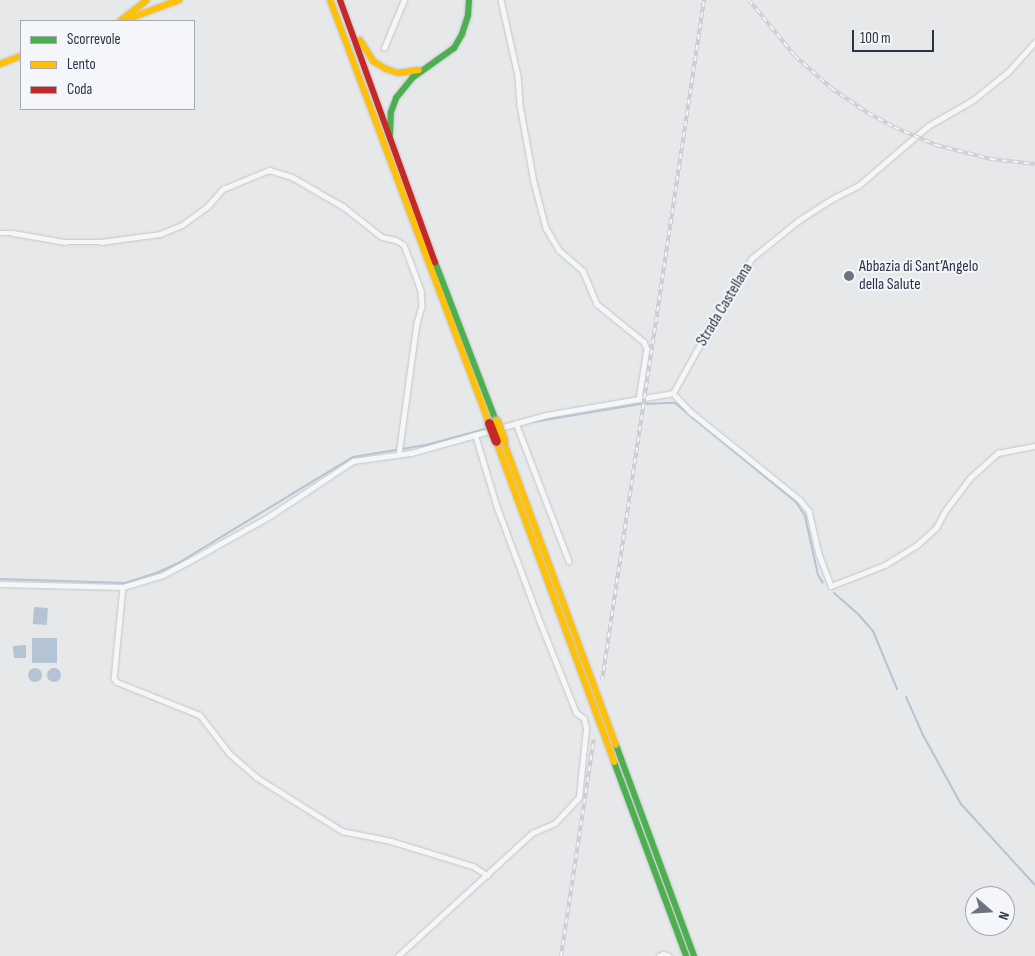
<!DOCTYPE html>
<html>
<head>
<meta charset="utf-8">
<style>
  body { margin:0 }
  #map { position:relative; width:1035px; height:956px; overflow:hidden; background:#e6e8ea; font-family:"Sofia Sans Condensed",sans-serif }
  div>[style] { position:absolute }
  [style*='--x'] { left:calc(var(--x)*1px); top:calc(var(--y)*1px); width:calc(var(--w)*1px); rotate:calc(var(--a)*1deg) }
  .water>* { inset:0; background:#b4c4d5; transform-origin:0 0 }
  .round { border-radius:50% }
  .stream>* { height:2px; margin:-1px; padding:0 1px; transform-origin:1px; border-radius:1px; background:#b4c4d5 }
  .roads { filter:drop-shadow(0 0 1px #c4c6c8) drop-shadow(0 0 1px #c4c6c8) }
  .street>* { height:4.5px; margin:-2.25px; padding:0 2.25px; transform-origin:2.25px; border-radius:2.25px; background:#f5f6f7 }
  .fast>* { height:6px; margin:-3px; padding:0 3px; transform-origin:3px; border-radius:3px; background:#4caf50 }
  .slow>* { height:6px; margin:-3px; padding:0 3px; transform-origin:3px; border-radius:3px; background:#ffc107 }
  .jam>* { height:6px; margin:-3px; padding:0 3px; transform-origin:3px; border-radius:3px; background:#c62828 }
  .rail>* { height:4px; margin-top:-2px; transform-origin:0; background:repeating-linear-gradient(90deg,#f4f6f9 0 5.5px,#cecfd2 0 11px); box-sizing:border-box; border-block:1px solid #cecfd2 }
  .bridges { filter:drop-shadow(0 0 1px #b8bbbf) drop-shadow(0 0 1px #b8bbbf) }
  .slow-bridge>* { height:9px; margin:-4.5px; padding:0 4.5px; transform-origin:4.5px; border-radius:4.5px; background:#ffc107 }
  .jam-bridge>* { height:9px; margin:-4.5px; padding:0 4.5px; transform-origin:4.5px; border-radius:4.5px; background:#c62828 }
  .dots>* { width:14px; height:14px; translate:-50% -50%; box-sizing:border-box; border:2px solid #f4f6f9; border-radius:50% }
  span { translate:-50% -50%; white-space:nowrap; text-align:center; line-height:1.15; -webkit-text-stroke:4px #f4f6f9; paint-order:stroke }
  .poi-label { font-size:16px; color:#2b3445 }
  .left { translate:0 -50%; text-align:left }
  .street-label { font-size:16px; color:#2b3445 }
  .legend { position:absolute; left:20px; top:20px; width:175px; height:90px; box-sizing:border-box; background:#f4f6f9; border:1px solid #a4a8b1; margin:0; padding:6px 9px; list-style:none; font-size:15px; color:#2b3445 }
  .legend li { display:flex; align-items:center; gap:10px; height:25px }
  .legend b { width:25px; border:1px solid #a4a8b1 }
  .north { position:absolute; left:965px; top:886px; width:50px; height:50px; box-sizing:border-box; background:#f4f6f9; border:1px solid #a4a8b1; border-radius:50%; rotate:109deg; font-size:14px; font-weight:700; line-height:20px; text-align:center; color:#2b3445 }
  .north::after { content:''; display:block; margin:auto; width:18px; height:22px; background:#6c737f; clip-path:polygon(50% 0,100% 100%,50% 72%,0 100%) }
  .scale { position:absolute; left:852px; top:30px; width:82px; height:22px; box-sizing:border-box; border:2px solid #2b3445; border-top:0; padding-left:6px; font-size:15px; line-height:18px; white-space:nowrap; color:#2b3445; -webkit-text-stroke:4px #f4f6f9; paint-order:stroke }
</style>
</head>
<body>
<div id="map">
  <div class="water">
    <i style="left:34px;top:607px;width:14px;height:17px;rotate:4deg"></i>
    <i style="left:32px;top:638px;width:25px;height:25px"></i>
    <i style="clip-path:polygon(26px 645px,26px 658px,14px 658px,13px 646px)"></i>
    <i class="round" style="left:28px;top:668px;width:14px;height:14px"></i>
    <i class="round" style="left:47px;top:668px;width:14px;height:14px"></i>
  </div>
  <div class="stream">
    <i style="--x:527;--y:423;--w:116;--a:-9.5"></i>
    <i style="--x:641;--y:404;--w:34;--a:-2"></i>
    <i style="--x:675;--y:403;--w:156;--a:39.3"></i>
    <i style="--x:796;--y:502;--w:17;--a:57"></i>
    <i style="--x:805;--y:516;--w:60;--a:77.6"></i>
    <i style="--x:818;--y:575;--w:9;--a:58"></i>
    <i style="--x:0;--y:579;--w:125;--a:1.8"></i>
    <i style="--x:125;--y:583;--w:36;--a:-18"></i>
    <i style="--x:159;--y:572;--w:23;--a:-25"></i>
    <i style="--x:180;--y:562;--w:202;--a:-31.3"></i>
    <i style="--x:353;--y:457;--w:74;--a:-9.3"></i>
    <i style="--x:426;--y:445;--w:64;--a:-15.3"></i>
    <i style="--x:834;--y:593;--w:33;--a:41"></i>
    <i style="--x:859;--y:615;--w:21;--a:49"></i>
    <i style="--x:873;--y:631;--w:63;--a:67.5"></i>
    <i style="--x:906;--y:697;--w:42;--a:65.9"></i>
    <i style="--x:923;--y:735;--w:79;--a:61.2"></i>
    <i style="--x:961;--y:804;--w:110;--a:47.6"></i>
  </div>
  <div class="roads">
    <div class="street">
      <i style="--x:501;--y:0;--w:78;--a:77.4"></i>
      <i style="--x:518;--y:76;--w:29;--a:86"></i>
      <i style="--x:520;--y:105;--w:78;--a:79.7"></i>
      <i style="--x:534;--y:182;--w:48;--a:75.4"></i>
      <i style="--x:546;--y:228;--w:26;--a:59"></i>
      <i style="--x:559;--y:250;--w:32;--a:41"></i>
      <i style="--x:583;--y:271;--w:36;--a:67"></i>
      <i style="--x:597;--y:304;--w:60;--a:39"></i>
      <i style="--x:644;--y:342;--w:8;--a:67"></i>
      <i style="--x:647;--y:349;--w:51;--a:99.1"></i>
      <i style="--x:384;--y:48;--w:52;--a:-67.4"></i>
      <i style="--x:0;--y:233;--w:13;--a:0"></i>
      <i style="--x:13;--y:233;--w:53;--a:9.8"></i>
      <i style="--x:65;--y:242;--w:36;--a:0"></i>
      <i style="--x:101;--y:242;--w:60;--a:-7.7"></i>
      <i style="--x:160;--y:234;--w:24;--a:-22"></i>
      <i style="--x:182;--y:225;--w:32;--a:-36"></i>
      <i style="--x:208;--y:206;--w:23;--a:-49"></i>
      <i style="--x:223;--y:189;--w:50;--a:-22.4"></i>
      <i style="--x:269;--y:170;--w:24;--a:17"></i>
      <i style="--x:292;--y:177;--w:60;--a:30"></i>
      <i style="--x:344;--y:207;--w:48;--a:38.3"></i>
      <i style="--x:382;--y:237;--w:14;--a:12"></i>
      <i style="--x:396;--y:240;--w:9;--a:32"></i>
      <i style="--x:404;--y:245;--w:22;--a:69"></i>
      <i style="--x:412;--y:266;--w:27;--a:70"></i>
      <i style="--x:421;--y:291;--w:15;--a:86"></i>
      <i style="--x:422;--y:306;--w:18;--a:106"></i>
      <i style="--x:417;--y:323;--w:132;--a:97.8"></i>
      <i style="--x:673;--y:393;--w:26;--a:47"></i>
      <i style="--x:691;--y:412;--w:139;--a:38.9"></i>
      <i style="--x:799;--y:499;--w:16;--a:50"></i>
      <i style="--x:809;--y:511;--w:44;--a:76.9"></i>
      <i style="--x:819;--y:554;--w:34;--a:69"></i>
      <i style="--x:831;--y:586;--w:58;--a:-21.3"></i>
      <i style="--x:885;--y:565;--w:38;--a:-32"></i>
      <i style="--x:917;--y:545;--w:25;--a:-42"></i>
      <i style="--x:936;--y:528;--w:19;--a:-62"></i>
      <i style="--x:945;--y:511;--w:41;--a:-52.9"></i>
      <i style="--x:970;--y:478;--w:38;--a:-42"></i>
      <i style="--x:998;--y:453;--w:38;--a:-11"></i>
      <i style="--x:516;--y:423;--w:148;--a:69"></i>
      <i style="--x:0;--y:584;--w:123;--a:1.4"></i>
      <i style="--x:123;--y:587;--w:42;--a:-16.7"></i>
      <i style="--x:163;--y:575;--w:26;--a:-28"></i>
      <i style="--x:186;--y:563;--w:96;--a:-29.2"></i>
      <i style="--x:270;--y:516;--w:100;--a:-33.5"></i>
      <i style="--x:353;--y:461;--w:59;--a:-7.9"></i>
      <i style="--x:411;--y:453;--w:140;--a:-15.7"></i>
      <i style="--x:546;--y:415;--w:129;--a:-9.8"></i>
      <i style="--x:673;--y:393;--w:93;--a:-60.9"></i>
      <i style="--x:718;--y:312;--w:64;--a:-57.8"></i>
      <i style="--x:752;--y:258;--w:59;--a:-38.8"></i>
      <i style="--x:798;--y:221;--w:40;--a:-32.9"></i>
      <i style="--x:832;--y:199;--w:29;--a:-27"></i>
      <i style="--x:858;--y:186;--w:92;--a:-40.6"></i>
      <i style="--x:928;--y:126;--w:52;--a:-30"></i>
      <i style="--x:973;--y:100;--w:45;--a:-38.7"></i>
      <i style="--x:1008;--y:72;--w:40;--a:-48"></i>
      <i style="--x:123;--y:587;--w:91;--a:95.6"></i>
      <i style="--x:114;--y:678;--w:5;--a:53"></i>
      <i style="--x:117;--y:682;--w:89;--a:21.7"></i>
      <i style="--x:200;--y:715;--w:49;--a:52.4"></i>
      <i style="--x:230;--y:754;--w:35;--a:41"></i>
      <i style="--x:256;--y:777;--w:102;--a:32.1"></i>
      <i style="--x:342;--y:831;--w:50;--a:11.5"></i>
      <i style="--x:391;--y:841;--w:86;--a:17"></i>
      <i style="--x:473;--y:866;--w:17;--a:33"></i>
      <i style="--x:398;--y:956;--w:182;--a:-42.5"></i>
      <i style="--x:532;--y:833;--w:25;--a:-23"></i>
      <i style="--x:555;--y:823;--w:35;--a:-47"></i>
      <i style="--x:579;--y:797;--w:69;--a:-84.2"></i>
      <i style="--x:586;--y:728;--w:9;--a:-103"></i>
      <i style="--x:584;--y:719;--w:10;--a:-143"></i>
      <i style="--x:576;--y:713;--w:97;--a:-111.8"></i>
      <i style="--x:540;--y:623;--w:123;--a:-110.5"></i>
      <i style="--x:497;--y:508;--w:76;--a:-106.8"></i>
      <i style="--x:659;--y:956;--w:4;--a:-27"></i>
      <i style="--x:663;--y:954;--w:6;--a:18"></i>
    </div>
    <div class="fast">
      <i style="--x:174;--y:0;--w:3;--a:0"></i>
      <i style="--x:390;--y:135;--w:23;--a:-88"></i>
      <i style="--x:391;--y:112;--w:15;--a:-70"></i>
      <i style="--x:396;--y:98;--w:26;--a:-51"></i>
      <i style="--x:412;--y:78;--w:52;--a:-35.5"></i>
      <i style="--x:454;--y:48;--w:16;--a:-60"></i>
      <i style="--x:462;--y:34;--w:20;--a:-72"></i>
      <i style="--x:468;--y:15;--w:15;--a:-86"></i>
      <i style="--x:435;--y:262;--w:170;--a:69"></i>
      <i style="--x:616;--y:745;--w:225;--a:69.7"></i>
      <i style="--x:614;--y:762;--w:207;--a:69.6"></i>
    </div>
    <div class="slow">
      <i style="--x:330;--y:0;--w:452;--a:69.4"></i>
      <i style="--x:125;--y:20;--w:58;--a:-20.3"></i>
      <i style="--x:120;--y:21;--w:34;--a:-38"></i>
      <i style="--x:360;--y:40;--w:25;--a:58"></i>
      <i style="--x:373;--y:61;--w:15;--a:32"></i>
      <i style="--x:386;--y:69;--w:13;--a:18"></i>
      <i style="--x:398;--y:73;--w:21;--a:-8"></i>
      <i style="--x:0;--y:64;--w:22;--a:-21"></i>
      <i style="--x:503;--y:440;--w:325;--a:69.7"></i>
      <i style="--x:496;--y:441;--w:342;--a:69.8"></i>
    </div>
    <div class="jam">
      <i style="--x:340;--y:0;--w:279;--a:70.1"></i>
    </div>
  </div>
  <div class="rail">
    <i style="--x:749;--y:0;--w:72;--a:50.6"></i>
    <i style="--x:795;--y:56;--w:48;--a:41.6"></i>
    <i style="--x:831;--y:88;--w:45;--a:34"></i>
    <i style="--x:868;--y:113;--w:30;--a:28"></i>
    <i style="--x:894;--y:127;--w:46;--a:23.2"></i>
    <i style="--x:936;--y:145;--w:57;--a:14.3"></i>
    <i style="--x:991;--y:159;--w:44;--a:6.5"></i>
    <i style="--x:602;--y:681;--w:689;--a:-81.48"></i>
    <i style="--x:561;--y:956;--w:219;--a:-81.4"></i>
  </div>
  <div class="bridges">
    <div class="slow-bridge">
      <i style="--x:496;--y:421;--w:20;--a:70"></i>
    </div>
    <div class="jam-bridge">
      <i style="--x:489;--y:423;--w:19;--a:69"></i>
    </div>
  </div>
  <div class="dots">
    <i style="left:849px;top:276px;background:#6c737f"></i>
  </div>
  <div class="poi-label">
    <span class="left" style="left:859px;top:276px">Abbazia di Sant’Angelo<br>della Salute</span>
  </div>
  <div class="street-label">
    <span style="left:725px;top:305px;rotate:-59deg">Strada Castellana</span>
  </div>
  <ul class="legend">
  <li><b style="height:6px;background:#4caf50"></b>Scorrevole</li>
  <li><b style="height:6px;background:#ffc107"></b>Lento</li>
  <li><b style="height:6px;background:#c62828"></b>Coda</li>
  </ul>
  <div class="north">N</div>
  <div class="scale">100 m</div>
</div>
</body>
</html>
